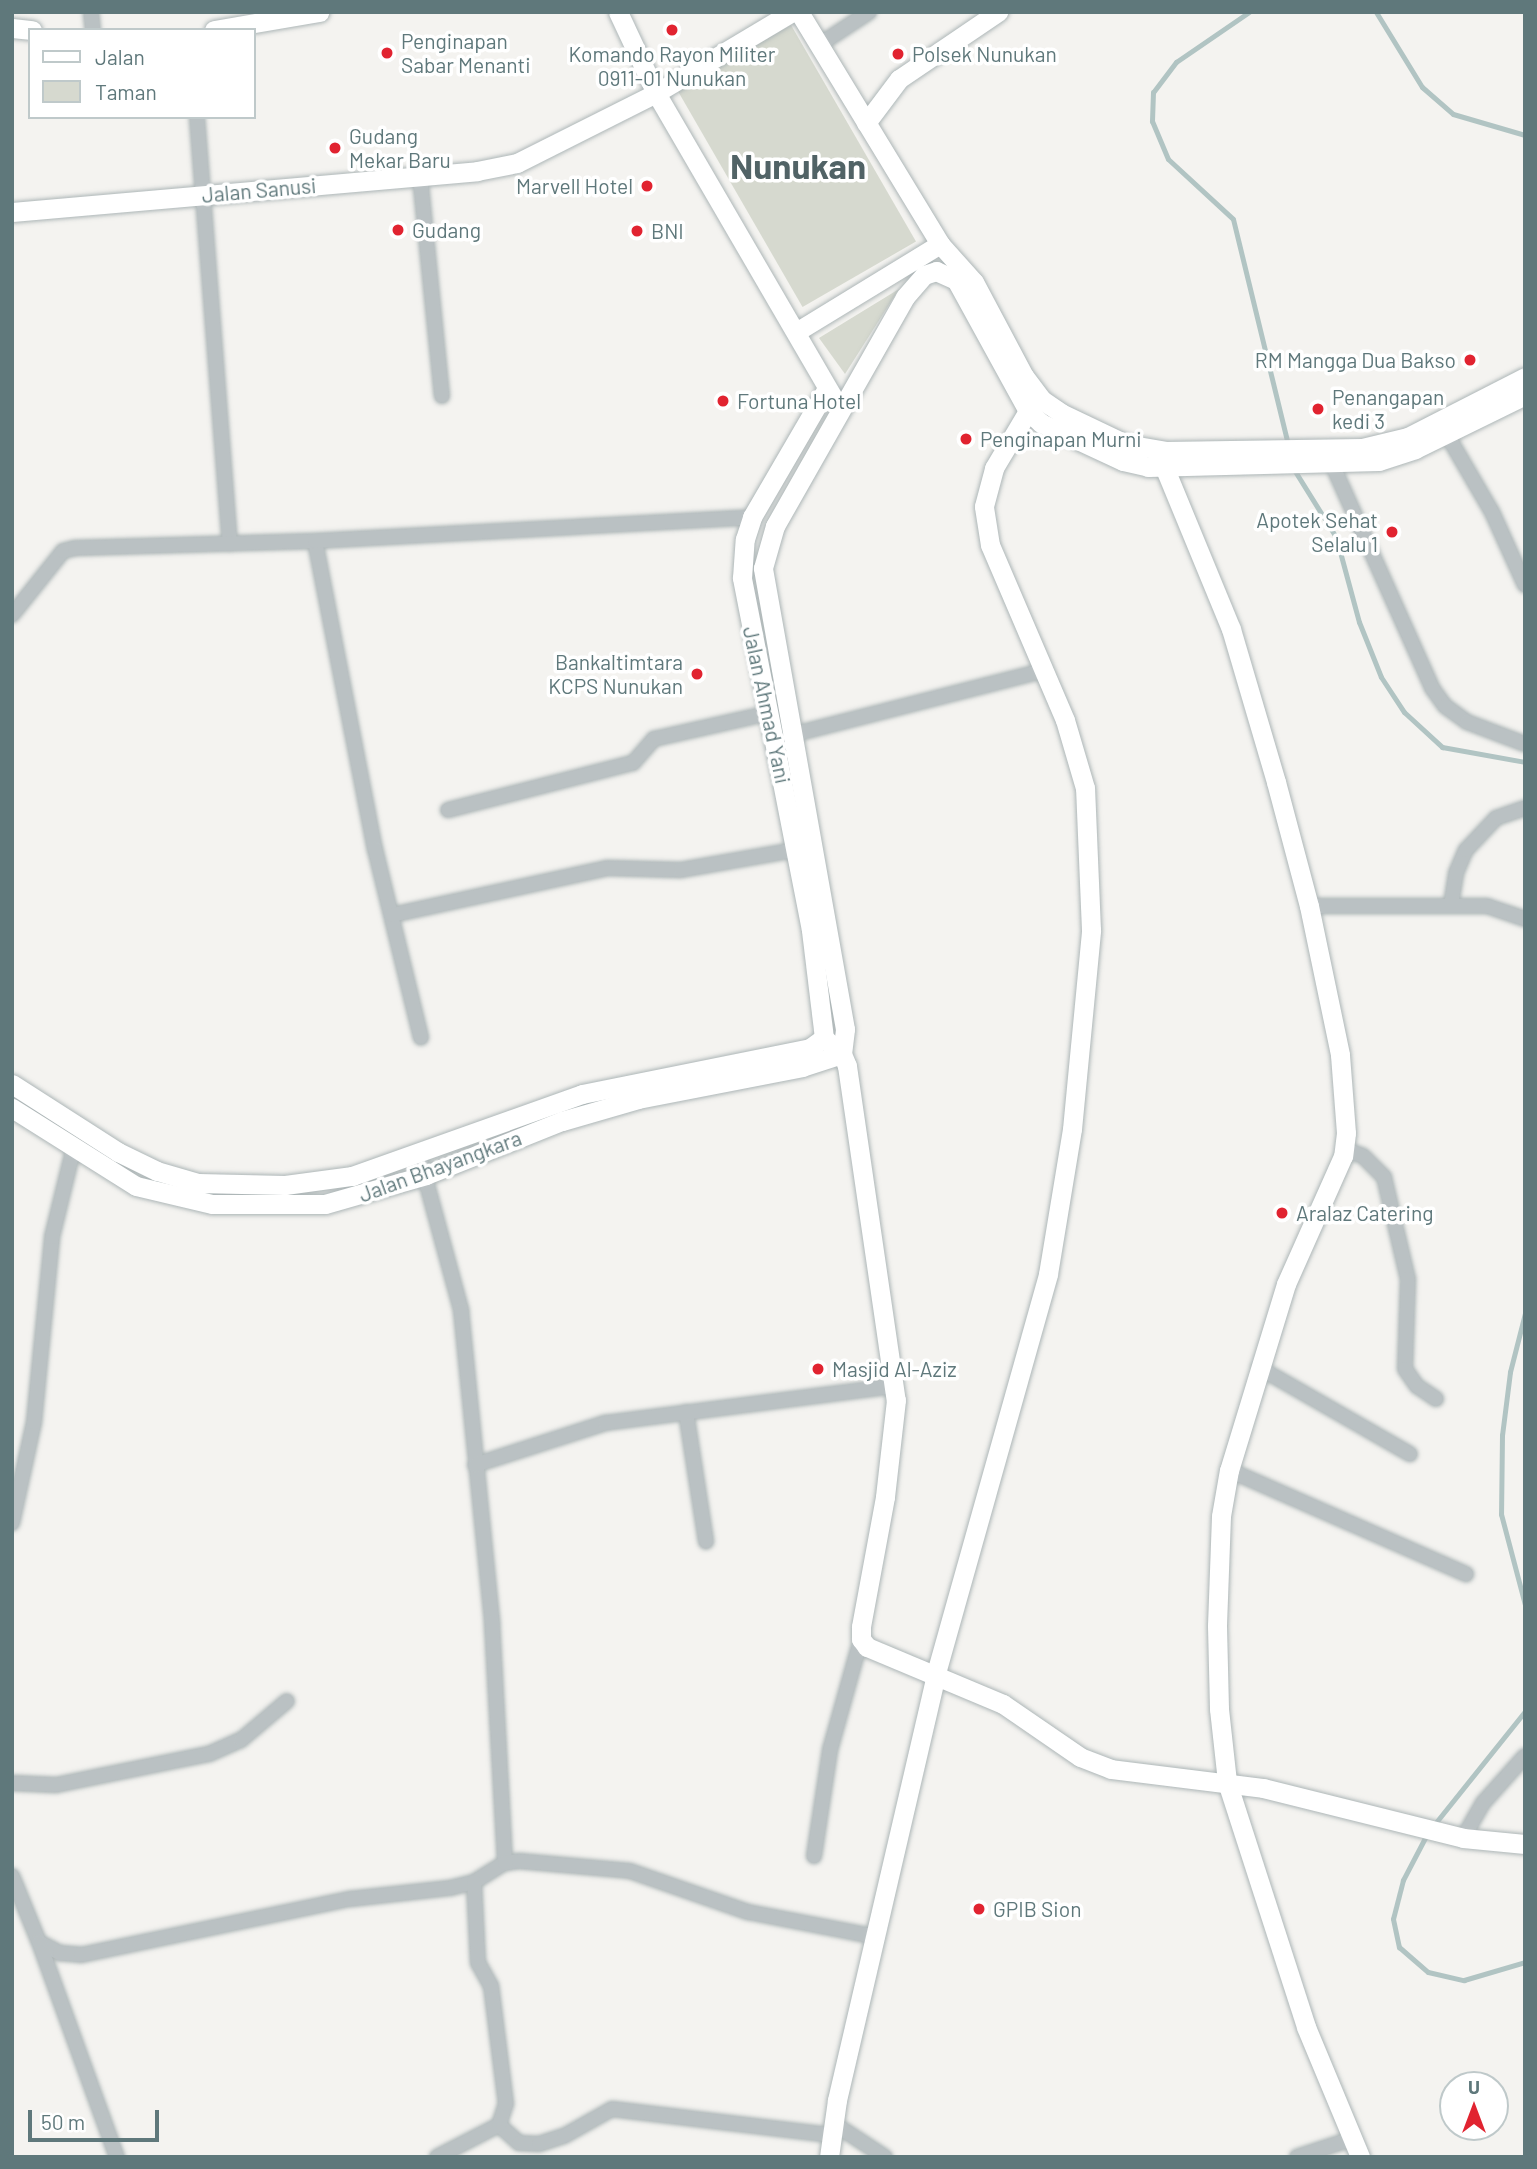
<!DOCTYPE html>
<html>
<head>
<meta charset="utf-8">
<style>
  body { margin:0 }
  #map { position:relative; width:1537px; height:2169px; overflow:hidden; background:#f4f3f0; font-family:Barlow,sans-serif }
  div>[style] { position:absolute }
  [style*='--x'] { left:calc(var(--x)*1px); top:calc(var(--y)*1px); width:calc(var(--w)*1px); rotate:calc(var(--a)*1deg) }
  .green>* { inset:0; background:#d6d9cf; transform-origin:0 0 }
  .stream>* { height:5px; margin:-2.5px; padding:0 2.5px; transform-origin:2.5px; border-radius:2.5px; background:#b1c4c3 }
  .roads { filter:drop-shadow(0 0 2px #adb6b7) drop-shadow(0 0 2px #adb6b7) }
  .street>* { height:14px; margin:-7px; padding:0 7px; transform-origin:7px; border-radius:7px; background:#bac1c3 }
  .secondary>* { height:19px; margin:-9.5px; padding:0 9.5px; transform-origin:9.5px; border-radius:9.5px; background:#fff }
  .dots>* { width:19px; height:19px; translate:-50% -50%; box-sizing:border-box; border:4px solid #fff; border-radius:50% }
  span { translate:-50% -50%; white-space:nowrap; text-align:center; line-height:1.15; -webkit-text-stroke:7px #fff; paint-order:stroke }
  .poi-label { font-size:21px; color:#5f787b }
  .left { translate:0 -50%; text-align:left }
  .right { translate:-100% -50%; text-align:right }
  .street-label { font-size:21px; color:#5f787b }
  .town-label { font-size:35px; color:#516366; font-weight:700 }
  .frame { position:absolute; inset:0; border:14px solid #5f787b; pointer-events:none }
  .legend { position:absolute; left:28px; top:28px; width:228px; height:91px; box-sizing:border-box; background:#fff; border:2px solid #bfc9ca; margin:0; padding:9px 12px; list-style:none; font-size:21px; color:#5f787b }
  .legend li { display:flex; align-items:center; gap:14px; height:35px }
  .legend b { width:35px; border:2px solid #bfc9ca }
  .north { position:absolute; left:1439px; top:2071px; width:70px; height:70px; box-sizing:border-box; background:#fff; border:2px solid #bfc9ca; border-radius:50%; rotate:0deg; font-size:19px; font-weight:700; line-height:28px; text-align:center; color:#5f787b }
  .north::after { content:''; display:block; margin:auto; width:24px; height:32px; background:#e12330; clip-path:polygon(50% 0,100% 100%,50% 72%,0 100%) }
  .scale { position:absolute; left:28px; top:2110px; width:131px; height:32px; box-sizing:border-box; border:4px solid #5f787b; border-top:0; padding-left:9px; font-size:21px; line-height:24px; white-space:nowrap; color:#5f787b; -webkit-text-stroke:5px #fff; paint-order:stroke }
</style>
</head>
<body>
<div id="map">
  <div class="green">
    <i style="left:791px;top:25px;width:250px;height:131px;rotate:60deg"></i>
    <i style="clip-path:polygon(899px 289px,845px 374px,819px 338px)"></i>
  </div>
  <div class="stream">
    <i style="--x:1249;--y:12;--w:88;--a:145.6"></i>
    <i style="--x:1176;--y:62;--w:38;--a:127"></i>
    <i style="--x:1153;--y:92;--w:29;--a:92"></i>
    <i style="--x:1152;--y:121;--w:41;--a:67.2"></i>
    <i style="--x:1168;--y:159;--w:88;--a:42.7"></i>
    <i style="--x:1233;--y:219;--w:233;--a:76.3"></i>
    <i style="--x:1376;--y:12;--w:88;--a:58.5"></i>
    <i style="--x:1422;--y:87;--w:41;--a:41.1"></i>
    <i style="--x:1453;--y:114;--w:75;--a:16.3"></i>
    <i style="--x:1293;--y:468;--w:81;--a:58.1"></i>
    <i style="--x:1336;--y:537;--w:88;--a:74.9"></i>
    <i style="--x:1359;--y:622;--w:59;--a:68.2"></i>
    <i style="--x:1381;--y:677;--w:42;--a:56.7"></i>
    <i style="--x:1404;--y:712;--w:52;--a:42.6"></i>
    <i style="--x:1442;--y:747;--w:84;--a:10.2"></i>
    <i style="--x:1525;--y:1313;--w:61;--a:104.3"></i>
    <i style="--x:1510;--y:1372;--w:64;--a:97.2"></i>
    <i style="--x:1502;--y:1435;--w:79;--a:90.7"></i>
    <i style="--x:1501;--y:1514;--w:94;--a:75.2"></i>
    <i style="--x:1433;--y:1826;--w:147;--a:-51.3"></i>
    <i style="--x:1427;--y:1834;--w:52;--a:117.6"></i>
    <i style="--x:1403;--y:1880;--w:40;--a:104.4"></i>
    <i style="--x:1393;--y:1919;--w:29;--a:78"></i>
    <i style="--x:1399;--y:1947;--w:38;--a:41"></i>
    <i style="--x:1428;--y:1972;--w:37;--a:13"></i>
    <i style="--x:1464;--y:1980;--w:64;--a:-16.4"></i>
  </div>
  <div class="roads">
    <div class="street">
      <i style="--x:91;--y:12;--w:18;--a:84"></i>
      <i style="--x:819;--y:45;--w:60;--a:-33.4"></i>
      <i style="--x:197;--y:117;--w:428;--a:85.6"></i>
      <i style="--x:420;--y:176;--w:221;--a:84.3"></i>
      <i style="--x:1446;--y:433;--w:91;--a:59.8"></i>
      <i style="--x:1492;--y:512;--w:80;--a:65.7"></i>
      <i style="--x:1332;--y:464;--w:245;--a:65.9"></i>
      <i style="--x:1432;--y:688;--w:22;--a:54"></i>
      <i style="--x:1445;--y:706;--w:27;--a:36"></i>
      <i style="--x:1467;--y:722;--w:62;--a:20.8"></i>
      <i style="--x:315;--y:541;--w:314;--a:79"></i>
      <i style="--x:375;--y:849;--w:194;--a:76.3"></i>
      <i style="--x:12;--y:615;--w:82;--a:-51.4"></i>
      <i style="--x:63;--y:551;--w:12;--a:-14"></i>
      <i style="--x:75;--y:548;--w:240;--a:-1.7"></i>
      <i style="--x:315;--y:541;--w:438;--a:-3.1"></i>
      <i style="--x:791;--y:735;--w:259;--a:-14.3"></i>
      <i style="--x:448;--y:810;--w:191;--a:-14.3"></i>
      <i style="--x:633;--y:763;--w:32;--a:-49"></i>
      <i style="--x:654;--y:739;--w:118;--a:-12.7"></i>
      <i style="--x:1451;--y:905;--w:32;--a:-81"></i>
      <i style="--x:1456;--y:873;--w:25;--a:-67"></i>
      <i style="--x:1466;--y:850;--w:44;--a:-46.8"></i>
      <i style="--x:1496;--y:818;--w:31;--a:-19"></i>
      <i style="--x:1309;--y:906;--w:178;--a:0"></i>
      <i style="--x:1487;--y:906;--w:40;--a:18.9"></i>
      <i style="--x:392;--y:915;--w:220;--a:-12.3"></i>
      <i style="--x:607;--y:868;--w:74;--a:1.5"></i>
      <i style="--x:681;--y:870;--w:116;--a:-10"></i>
      <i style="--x:1344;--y:1149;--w:20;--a:20"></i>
      <i style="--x:1363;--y:1156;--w:30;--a:45"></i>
      <i style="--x:1384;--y:1177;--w:105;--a:76.8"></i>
      <i style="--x:1408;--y:1279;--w:90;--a:91.9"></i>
      <i style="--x:1405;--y:1369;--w:21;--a:55"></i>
      <i style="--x:1417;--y:1386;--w:23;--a:34"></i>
      <i style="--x:419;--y:1155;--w:161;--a:74.8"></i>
      <i style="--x:461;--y:1310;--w:314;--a:84.3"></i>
      <i style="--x:492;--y:1622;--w:241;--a:86.9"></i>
      <i style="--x:1258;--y:1367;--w:175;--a:29.8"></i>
      <i style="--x:686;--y:1412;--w:131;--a:81.2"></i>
      <i style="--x:475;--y:1465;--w:137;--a:-17.9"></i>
      <i style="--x:605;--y:1423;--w:292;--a:-7.3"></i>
      <i style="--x:1229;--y:1470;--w:259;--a:23.7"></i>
      <i style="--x:12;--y:1523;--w:103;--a:-77.7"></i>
      <i style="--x:34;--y:1422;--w:186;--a:-84.4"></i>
      <i style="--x:52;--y:1237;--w:93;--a:-76.3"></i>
      <i style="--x:12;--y:1783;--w:44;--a:2.6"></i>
      <i style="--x:56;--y:1785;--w:156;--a:-11.5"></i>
      <i style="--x:209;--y:1754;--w:35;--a:-24"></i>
      <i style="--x:241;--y:1740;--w:60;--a:-40.3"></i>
      <i style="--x:1463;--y:1838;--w:40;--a:-60.3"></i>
      <i style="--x:1483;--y:1803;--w:63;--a:-48.2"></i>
      <i style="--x:814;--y:1856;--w:107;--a:-81.4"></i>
      <i style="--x:830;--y:1750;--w:115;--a:-74.4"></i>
      <i style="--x:12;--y:1876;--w:71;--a:67.8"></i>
      <i style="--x:39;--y:1942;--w:24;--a:28"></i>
      <i style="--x:60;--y:1953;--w:21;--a:5"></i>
      <i style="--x:81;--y:1955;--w:275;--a:-11.8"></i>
      <i style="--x:350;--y:1899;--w:101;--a:-6.3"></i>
      <i style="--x:450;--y:1888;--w:25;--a:-14"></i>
      <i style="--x:474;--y:1882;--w:36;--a:-32"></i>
      <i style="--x:505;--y:1863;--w:14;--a:-8"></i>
      <i style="--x:519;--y:1861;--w:111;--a:5.1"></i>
      <i style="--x:630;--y:1871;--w:125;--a:19.2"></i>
      <i style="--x:748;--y:1912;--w:131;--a:11"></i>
      <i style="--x:39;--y:1942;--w:229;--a:70.1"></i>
      <i style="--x:833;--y:2123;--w:62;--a:33.2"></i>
      <i style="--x:499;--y:2125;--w:27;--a:42"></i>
      <i style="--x:519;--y:2143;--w:20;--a:3"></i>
      <i style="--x:539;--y:2144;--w:26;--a:-18"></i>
      <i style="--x:564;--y:2136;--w:55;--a:-29.4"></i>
      <i style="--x:612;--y:2109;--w:221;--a:6.8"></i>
      <i style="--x:437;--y:2157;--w:70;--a:-27.3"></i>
      <i style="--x:499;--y:2125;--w:22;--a:-72"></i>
      <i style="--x:506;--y:2104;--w:119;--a:-97.2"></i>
      <i style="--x:491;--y:1986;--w:26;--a:-119"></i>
      <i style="--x:478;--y:1963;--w:81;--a:-92.8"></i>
      <i style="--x:1297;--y:2157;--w:57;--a:-18.4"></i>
    </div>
    <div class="secondary">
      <i style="--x:618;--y:12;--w:89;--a:64.9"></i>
      <i style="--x:656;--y:93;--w:354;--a:59.8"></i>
      <i style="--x:799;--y:12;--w:271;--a:58.7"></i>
      <i style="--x:940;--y:244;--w:51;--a:48.2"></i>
      <i style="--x:974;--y:282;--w:106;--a:62"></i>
      <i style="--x:1024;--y:376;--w:30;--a:53"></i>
      <i style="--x:1042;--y:400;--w:23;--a:34"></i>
      <i style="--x:1061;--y:413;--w:72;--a:25.5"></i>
      <i style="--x:1126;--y:444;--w:40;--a:10"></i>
      <i style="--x:1165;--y:451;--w:197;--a:-0.9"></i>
      <i style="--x:1362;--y:448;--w:47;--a:-13.4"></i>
      <i style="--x:1408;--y:437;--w:131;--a:-27.1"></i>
      <i style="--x:12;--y:28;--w:20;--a:6"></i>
      <i style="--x:214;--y:30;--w:107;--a:-9.7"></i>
      <i style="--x:866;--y:123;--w:55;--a:-53.1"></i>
      <i style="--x:899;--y:79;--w:120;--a:-34.1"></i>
      <i style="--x:12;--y:212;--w:467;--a:-5"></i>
      <i style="--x:477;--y:171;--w:41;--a:-11.3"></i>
      <i style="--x:517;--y:163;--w:156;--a:-26.7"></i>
      <i style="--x:656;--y:93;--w:158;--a:-30.8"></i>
      <i style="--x:796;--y:332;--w:169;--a:-31.4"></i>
      <i style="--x:1165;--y:451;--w:18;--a:90"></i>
      <i style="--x:1165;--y:469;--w:173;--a:67.6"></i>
      <i style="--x:1231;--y:629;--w:159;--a:73.6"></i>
      <i style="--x:1276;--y:782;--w:128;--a:75.1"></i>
      <i style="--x:1309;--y:906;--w:152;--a:78.2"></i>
      <i style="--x:1340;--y:1055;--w:78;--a:85.6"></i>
      <i style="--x:1346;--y:1133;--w:23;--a:97"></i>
      <i style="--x:1343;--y:1156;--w:140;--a:114"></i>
      <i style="--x:1286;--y:1284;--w:195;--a:107"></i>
      <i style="--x:1229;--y:1470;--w:47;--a:99.9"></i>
      <i style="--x:1221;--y:1516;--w:110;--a:92.1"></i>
      <i style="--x:1217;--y:1626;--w:83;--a:88.6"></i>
      <i style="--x:1219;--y:1709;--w:73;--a:83.7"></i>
      <i style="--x:1227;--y:1782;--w:257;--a:72.1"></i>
      <i style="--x:1306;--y:2027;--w:141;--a:67.4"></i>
      <i style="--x:824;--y:1038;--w:24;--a:42"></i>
      <i style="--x:842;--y:1054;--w:13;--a:67"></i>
      <i style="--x:847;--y:1066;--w:338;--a:81.7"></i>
      <i style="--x:896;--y:1400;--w:98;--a:96.5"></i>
      <i style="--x:885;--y:1497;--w:132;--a:100.5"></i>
      <i style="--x:861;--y:1627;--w:12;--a:90"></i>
      <i style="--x:861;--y:1639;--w:10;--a:53"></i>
      <i style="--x:867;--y:1647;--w:147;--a:22.7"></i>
      <i style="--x:1003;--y:1704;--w:93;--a:34.5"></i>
      <i style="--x:1080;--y:1757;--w:33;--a:21"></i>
      <i style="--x:1111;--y:1769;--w:153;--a:7.1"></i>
      <i style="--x:1263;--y:1788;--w:206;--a:14"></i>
      <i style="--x:1463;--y:1838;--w:62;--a:5.5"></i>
      <i style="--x:824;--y:1038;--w:109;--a:-96.9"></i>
      <i style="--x:811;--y:930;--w:359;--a:-101.1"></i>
      <i style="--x:742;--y:578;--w:39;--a:-86"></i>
      <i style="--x:745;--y:539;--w:23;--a:-72"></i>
      <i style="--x:752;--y:517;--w:147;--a:-59.8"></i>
      <i style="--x:12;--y:1084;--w:126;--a:32.7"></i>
      <i style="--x:118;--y:1152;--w:43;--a:26"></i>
      <i style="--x:157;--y:1171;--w:43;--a:16.3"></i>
      <i style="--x:198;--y:1183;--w:87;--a:1.3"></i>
      <i style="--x:285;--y:1185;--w:68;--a:-7.7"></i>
      <i style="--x:352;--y:1176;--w:244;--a:-19.6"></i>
      <i style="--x:582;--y:1094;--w:233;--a:-11.4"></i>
      <i style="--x:810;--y:1048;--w:17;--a:-36"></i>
      <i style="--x:12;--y:1108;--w:146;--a:32.2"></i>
      <i style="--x:136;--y:1186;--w:78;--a:13.3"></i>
      <i style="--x:212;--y:1204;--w:113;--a:0"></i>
      <i style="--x:325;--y:1204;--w:105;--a:-16"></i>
      <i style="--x:426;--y:1175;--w:146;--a:-21.7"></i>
      <i style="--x:562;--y:1121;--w:79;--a:-16.1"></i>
      <i style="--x:638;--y:1099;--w:167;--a:-11"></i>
      <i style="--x:802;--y:1067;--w:42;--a:-18"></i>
      <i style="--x:842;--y:1054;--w:25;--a:-83"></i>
      <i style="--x:845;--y:1029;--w:468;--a:-100.1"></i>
      <i style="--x:763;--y:568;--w:44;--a:-74.1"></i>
      <i style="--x:775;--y:526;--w:263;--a:-60.4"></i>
      <i style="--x:905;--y:297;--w:29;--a:-49"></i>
      <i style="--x:924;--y:275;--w:13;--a:-18"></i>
      <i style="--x:936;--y:271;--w:22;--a:24"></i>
      <i style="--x:956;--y:280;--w:149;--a:61.2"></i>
      <i style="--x:1028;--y:411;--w:18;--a:43"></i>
      <i style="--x:1041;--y:423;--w:90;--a:24.9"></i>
      <i style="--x:1123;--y:461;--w:26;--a:13"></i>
      <i style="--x:1148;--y:467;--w:231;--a:-1.5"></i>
      <i style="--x:1379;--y:461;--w:38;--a:-18"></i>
      <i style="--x:1415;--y:449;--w:123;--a:-26.1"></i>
      <i style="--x:829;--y:2157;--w:58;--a:-82"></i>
      <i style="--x:837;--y:2100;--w:438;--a:-76.9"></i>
      <i style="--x:936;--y:1673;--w:414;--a:-74.3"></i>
      <i style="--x:1048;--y:1274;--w:147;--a:-80.6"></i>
      <i style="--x:1072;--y:1129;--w:200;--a:-84.5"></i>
      <i style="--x:1091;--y:930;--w:142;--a:-92.4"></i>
      <i style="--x:1085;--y:788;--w:71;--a:-106.4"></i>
      <i style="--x:1065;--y:720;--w:190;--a:-113.2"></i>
      <i style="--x:990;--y:545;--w:39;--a:-99"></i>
      <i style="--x:984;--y:506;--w:39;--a:-75"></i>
      <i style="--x:994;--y:468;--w:66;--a:-59.2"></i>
    </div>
  </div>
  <div class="dots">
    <i style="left:672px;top:30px;background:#e12330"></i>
    <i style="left:387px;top:53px;background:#e12330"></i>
    <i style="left:898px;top:54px;background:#e12330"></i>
    <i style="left:335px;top:148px;background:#e12330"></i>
    <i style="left:647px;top:186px;background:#e12330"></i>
    <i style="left:398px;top:230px;background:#e12330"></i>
    <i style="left:637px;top:231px;background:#e12330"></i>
    <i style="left:1470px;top:360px;background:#e12330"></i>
    <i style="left:723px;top:401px;background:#e12330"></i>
    <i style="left:1318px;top:409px;background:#e12330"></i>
    <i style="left:966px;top:439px;background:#e12330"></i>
    <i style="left:1392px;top:532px;background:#e12330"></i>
    <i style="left:697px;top:674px;background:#e12330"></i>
    <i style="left:1282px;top:1213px;background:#e12330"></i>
    <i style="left:818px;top:1369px;background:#e12330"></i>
    <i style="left:979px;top:1909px;background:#e12330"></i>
  </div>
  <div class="poi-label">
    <span class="left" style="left:401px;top:53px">Penginapan<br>Sabar Menanti</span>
    <span style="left:672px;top:66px">Komando Rayon Militer<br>0911-01 Nunukan</span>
    <span class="left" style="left:912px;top:54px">Polsek Nunukan</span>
    <span class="left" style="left:349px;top:148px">Gudang<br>Mekar Baru</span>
    <span class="right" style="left:633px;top:186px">Marvell Hotel</span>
    <span class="left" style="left:412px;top:230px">Gudang</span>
    <span class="left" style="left:651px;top:231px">BNI</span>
    <span class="right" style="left:1456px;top:360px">RM Mangga Dua Bakso</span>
    <span class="left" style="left:1332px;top:409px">Penangapan<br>kedi 3</span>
    <span class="left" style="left:737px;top:401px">Fortuna Hotel</span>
    <span class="left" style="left:980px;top:439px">Penginapan Murni</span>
    <span class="right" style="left:1378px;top:532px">Apotek Sehat<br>Selalu 1</span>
    <span class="right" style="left:683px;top:674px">Bankaltimtara<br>KCPS Nunukan</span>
    <span class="left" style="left:1296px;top:1213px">Aralaz Catering</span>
    <span class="left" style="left:832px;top:1369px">Masjid Al-Aziz</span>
    <span class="left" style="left:993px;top:1909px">GPIB Sion</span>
  </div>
  <div class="street-label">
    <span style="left:259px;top:190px;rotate:-5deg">Jalan Sanusi</span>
    <span style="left:767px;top:705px;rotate:78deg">Jalan Ahmad Yani</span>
    <span style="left:440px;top:1166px;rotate:-20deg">Jalan Bhayangkara</span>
  </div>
  <div class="town-label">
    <span style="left:798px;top:165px">Nunukan</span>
  </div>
  <div class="frame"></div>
  <ul class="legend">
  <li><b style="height:9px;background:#fff"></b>Jalan</li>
  <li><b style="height:19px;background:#d6d9cf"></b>Taman</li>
  </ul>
  <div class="north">U</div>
  <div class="scale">50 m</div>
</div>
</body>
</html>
